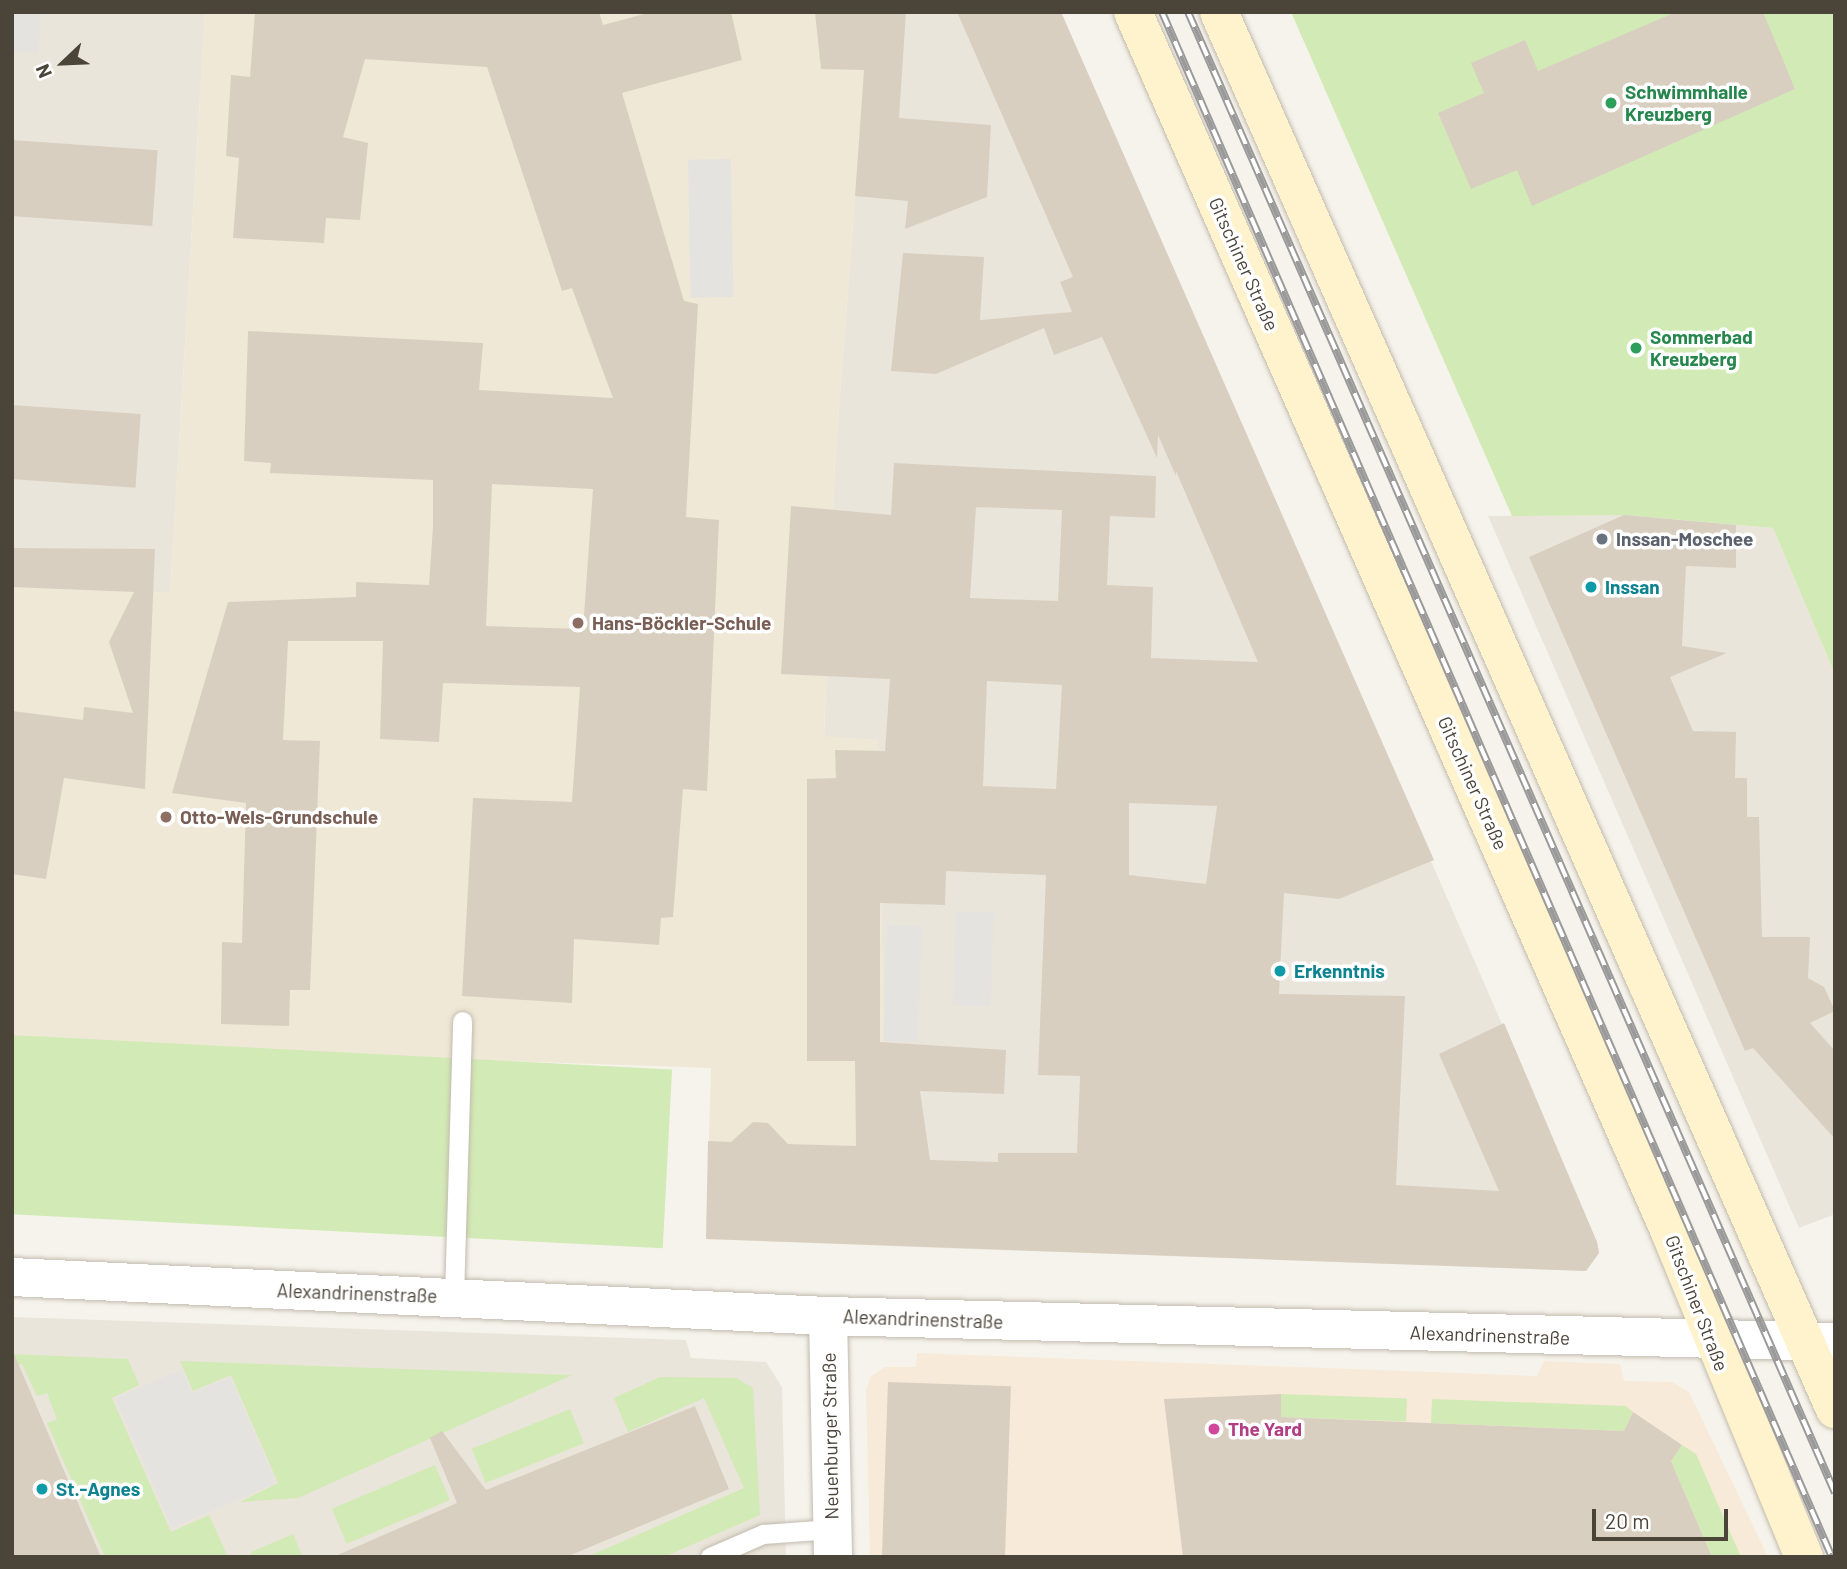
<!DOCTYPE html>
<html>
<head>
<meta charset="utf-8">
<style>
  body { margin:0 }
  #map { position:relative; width:1847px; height:1569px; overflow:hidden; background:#f6f3ec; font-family:Barlow,sans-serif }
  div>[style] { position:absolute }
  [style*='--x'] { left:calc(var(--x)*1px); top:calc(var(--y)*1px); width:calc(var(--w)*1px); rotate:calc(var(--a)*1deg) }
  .residential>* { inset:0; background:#eae5da }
  .commercial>* { inset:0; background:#f7ead8 }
  .education>* { inset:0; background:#efe8d6 }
  .green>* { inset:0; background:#d2eab5; transform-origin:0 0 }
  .parking>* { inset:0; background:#e5e3e0; transform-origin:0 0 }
  .building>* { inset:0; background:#d8cfc1; transform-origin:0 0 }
  .roads { filter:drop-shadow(0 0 2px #c2bbae) drop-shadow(0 0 2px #c2bbae) }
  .lane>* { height:19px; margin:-9.5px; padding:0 9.5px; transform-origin:9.5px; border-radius:9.5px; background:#fff }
  .street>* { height:38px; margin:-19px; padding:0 19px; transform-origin:19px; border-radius:19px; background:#fff }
  .secondary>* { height:38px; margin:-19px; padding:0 19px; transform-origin:19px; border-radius:19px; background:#fff3cd }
  .rail>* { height:8px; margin-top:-4px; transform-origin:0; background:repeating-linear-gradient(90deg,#fff 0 16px,#9a9a9a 0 32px); box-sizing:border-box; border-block:2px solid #9a9a9a }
  .dots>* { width:19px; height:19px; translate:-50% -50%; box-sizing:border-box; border:4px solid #fff; border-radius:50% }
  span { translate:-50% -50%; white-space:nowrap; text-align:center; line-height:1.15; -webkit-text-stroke:7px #fff; paint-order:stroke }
  .leisure-label { font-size:19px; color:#27864d; font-weight:700 }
  .left { translate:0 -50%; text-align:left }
  .street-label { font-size:19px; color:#4b4439 }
  .worship-label { font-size:19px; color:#5b616d; font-weight:700 }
  .culture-label { font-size:19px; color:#0d838f; font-weight:700 }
  .education-label { font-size:19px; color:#785e54; font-weight:700 }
  .hotel-label { font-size:19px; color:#b23c85; font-weight:700 }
  .frame { position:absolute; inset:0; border:14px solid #4b4439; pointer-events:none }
  .north { position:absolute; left:28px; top:28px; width:70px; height:70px; -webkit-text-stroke:5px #fff; paint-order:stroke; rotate:247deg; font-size:19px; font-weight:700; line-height:28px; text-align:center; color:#4b4439 }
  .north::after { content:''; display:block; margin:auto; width:24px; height:32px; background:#4b4439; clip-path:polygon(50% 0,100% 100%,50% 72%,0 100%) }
  .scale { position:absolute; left:1592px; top:1509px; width:136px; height:32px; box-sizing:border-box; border:4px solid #4b4439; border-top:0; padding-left:9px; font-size:21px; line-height:24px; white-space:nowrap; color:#4b4439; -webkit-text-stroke:5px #fff; paint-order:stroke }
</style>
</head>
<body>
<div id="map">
  <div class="residential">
    <i style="clip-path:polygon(12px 12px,205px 12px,170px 593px,12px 587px)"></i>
    <i style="clip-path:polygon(869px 12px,1061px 12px,1597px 1242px,1599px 1253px,1586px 1271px,888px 1246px,878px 740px,824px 737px,835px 461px)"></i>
    <i style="clip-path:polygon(1624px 515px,1773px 528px,1835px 674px,1835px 1214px,1799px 1228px,1488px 516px)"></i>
    <i style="clip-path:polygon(12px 1317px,686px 1340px,691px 1358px,766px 1362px,782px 1387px,786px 1557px,12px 1557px)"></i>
  </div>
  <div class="commercial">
    <i style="clip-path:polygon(917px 1353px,1537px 1376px,1544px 1361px,1620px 1364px,1624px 1381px,1672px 1382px,1689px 1392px,1768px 1557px,870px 1557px,866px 1390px,871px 1376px,885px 1367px,916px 1367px)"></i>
  </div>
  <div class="education">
    <i style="clip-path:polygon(205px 12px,869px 12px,835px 461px,824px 736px,878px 740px,888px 1246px,706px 1239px,711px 1068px,309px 1054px,12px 1035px,12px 587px,170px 593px)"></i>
  </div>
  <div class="green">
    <i style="clip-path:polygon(1291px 12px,1835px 12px,1835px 674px,1773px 528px,1624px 515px,1512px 516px)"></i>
    <i style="left:12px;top:1035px;width:661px;height:179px;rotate:3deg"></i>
    <i style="clip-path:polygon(12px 1354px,128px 1359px,139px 1385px,112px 1398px,171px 1532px,209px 1515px,228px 1557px,105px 1557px,47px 1423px,57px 1419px,47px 1393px,37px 1396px,22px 1364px,12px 1367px)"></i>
    <i style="clip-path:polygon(180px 1361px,572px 1375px,298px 1498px,240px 1502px,278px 1483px,231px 1375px,193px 1391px)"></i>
    <i style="clip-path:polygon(660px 1377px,736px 1378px,753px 1388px,760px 1515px,664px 1557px,587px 1557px,744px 1488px,704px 1398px,628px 1432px,614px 1398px)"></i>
    <i style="left:1281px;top:1394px;width:126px;height:23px;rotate:2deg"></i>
    <i style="clip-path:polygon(1432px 1399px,1626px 1406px,1633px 1412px,1624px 1431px,1431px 1423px)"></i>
    <i style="left:570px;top:1409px;width:37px;height:106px;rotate:68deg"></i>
    <i style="clip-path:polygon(1682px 1445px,1696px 1454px,1741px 1557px,1712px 1557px,1671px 1461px)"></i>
    <i style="left:435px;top:1465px;width:38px;height:112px;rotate:67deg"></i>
    <i style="clip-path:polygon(293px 1534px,303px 1557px,251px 1557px,251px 1552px)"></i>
  </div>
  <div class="parking">
    <i style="left:12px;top:12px;width:29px;height:39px;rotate:4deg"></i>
    <i style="left:731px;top:159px;width:138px;height:43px;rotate:89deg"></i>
    <i style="left:956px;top:911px;width:38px;height:94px;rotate:2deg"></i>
    <i style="left:887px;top:925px;width:35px;height:116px;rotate:2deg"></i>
    <i style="clip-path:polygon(182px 1369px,192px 1393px,230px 1377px,276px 1483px,172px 1528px,115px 1398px)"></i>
  </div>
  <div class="building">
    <i style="clip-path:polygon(evenodd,255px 12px,599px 12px,603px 25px,652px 12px,731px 12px,742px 60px,622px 93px,684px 301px,698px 304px,686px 517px,719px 520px,707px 791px,683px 789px,673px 917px,661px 918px,659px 945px,574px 939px,572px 1003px,462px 996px,473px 798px,572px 802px,580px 687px,443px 683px,439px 742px,380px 739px,383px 641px,288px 641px,283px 740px,320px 741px,310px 990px,290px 990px,289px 1026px,221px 1024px,222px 942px,242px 943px,246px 803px,172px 793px,228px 602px,356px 597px,356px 582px,429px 585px,433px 526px,433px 480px,270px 473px,271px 463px,244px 461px,248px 331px,483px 343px,479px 390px,613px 398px,572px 288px,562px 291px,487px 67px,365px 59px,343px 137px,368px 143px,360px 220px,326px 218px,324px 243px,233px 238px,239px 158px,226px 156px,231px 75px,250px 77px,255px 12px,492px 484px,593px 489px,583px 629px,486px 626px,492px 484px)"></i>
    <i style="clip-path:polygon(815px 12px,906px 12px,899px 118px,991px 125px,987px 197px,905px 229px,908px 201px,855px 196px,864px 70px,821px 69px)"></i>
    <i style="clip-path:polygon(evenodd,957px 12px,1061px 12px,1434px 860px,1339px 899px,1284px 893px,1279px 994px,1405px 996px,1396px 1185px,1499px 1191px,1439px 1054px,1504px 1023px,1597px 1242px,1599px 1253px,1586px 1271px,706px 1239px,708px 1141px,731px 1142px,753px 1122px,768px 1123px,788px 1144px,856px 1146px,855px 1061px,807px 1061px,807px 779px,836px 778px,835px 750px,885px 751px,890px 679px,781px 674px,791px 506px,891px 515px,894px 463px,1156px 476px,1155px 518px,1110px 516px,1107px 585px,1153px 587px,1151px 658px,1258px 662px,1176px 471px,1176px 476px,1158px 435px,1157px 458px,1102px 337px,1054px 355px,1044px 328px,936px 374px,891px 371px,903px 253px,984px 257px,980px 320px,1072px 312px,1060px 282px,1073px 277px,957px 12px,976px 507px,1062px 510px,1058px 601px,970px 598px,976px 507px,957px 12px,987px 681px,1062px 685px,1056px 789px,983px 786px,987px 681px,957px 12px,1129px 803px,1217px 806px,1206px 884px,1129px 875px,1129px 803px,957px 12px,946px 871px,1046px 875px,1038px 1075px,1080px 1076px,1077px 1153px,998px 1153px,998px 1162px,930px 1160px,920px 1091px,1004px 1094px,1006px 1050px,880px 1042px,880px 903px,945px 905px,946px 871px)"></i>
    <i style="clip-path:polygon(1676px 12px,1763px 12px,1795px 89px,1532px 206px,1517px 170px,1471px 189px,1438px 113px,1484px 93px,1471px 63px,1525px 40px,1538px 71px)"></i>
    <i style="left:12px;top:140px;width:146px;height:76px;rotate:4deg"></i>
    <i style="left:12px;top:405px;width:129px;height:74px;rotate:4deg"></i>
    <i style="clip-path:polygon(1624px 515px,1736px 525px,1736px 568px,1686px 566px,1682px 646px,1727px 653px,1670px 677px,1693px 731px,1736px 732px,1735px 778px,1747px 778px,1747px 817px,1759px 817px,1762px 937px,1810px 937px,1808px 978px,1824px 987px,1835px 1011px,1810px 1023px,1835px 1051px,1835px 1139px,1753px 1048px,1745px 1051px,1529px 557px)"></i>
    <i style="clip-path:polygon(12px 548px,155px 549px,145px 789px,64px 778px,46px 879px,12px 874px,12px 711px,83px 720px,84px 707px,133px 713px,109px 642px,134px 592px,12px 587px)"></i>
    <i style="clip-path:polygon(12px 1349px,101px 1557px,12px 1557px)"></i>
    <i style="left:888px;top:1382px;width:123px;height:175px;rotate:2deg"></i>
    <i style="clip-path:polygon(1281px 1394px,1281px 1417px,1624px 1431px,1633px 1412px,1682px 1445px,1671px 1461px,1712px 1557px,1183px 1557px,1164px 1399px)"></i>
    <i style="clip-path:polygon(695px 1406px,729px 1489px,566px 1557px,333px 1557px,457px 1503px,430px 1438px,442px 1431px,486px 1490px)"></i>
  </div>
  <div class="roads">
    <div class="lane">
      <i style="--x:454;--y:1297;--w:276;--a:-88.3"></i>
      <i style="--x:710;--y:1557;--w:58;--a:-23.5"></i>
      <i style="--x:763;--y:1534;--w:69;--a:-4.1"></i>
    </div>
    <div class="street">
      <i style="--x:12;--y:1277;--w:817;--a:2.74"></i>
      <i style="--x:828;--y:1316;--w:1007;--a:1.48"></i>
      <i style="--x:828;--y:1316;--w:241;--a:88.8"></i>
    </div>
    <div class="secondary">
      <i style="--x:1133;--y:12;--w:1333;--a:66.24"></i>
      <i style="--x:1670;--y:1232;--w:352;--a:67.6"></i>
      <i style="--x:1219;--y:12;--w:1527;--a:66.21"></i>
    </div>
  </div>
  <div class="rail">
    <i style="--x:1162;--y:12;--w:1684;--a:66.56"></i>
    <i style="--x:1188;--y:12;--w:1616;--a:66.4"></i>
  </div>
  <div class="dots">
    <i style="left:1611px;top:103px;background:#2e9e5b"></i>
    <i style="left:1636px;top:348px;background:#2e9e5b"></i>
    <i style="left:1602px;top:539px;background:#6b7280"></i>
    <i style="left:1591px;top:587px;background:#0f9aa8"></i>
    <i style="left:578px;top:623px;background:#8d6e63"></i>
    <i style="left:166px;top:817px;background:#8d6e63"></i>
    <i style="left:1280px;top:971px;background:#0f9aa8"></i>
    <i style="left:1214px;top:1429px;background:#d1479c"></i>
    <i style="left:42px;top:1489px;background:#0f9aa8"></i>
  </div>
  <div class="leisure-label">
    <span class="left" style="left:1625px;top:103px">Schwimmhalle<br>Kreuzberg</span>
    <span class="left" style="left:1650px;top:348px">Sommerbad<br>Kreuzberg</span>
  </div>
  <div class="street-label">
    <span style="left:1244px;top:264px;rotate:66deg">Gitschiner Straße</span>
    <span style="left:1473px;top:783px;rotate:66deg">Gitschiner Straße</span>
    <span style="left:357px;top:1293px;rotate:2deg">Alexandrinenstraße</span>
    <span style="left:1697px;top:1303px;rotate:69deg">Gitschiner Straße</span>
    <span style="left:923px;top:1319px;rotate:2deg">Alexandrinenstraße</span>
    <span style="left:1490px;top:1335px;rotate:2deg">Alexandrinenstraße</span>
    <span style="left:830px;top:1436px;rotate:-91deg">Neuenburger Straße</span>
  </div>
  <div class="worship-label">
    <span class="left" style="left:1616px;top:539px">Inssan-Moschee</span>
  </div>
  <div class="culture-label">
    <span class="left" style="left:1605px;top:587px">Inssan</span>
    <span class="left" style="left:1294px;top:971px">Erkenntnis</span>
    <span class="left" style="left:56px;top:1489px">St.-Agnes</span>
  </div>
  <div class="education-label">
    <span class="left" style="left:592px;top:623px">Hans-Böckler-Schule</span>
    <span class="left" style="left:180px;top:817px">Otto-Wels-Grundschule</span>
  </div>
  <div class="hotel-label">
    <span class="left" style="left:1228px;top:1429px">The Yard</span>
  </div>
  <div class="frame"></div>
  <div class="north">N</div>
  <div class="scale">20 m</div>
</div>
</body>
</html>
